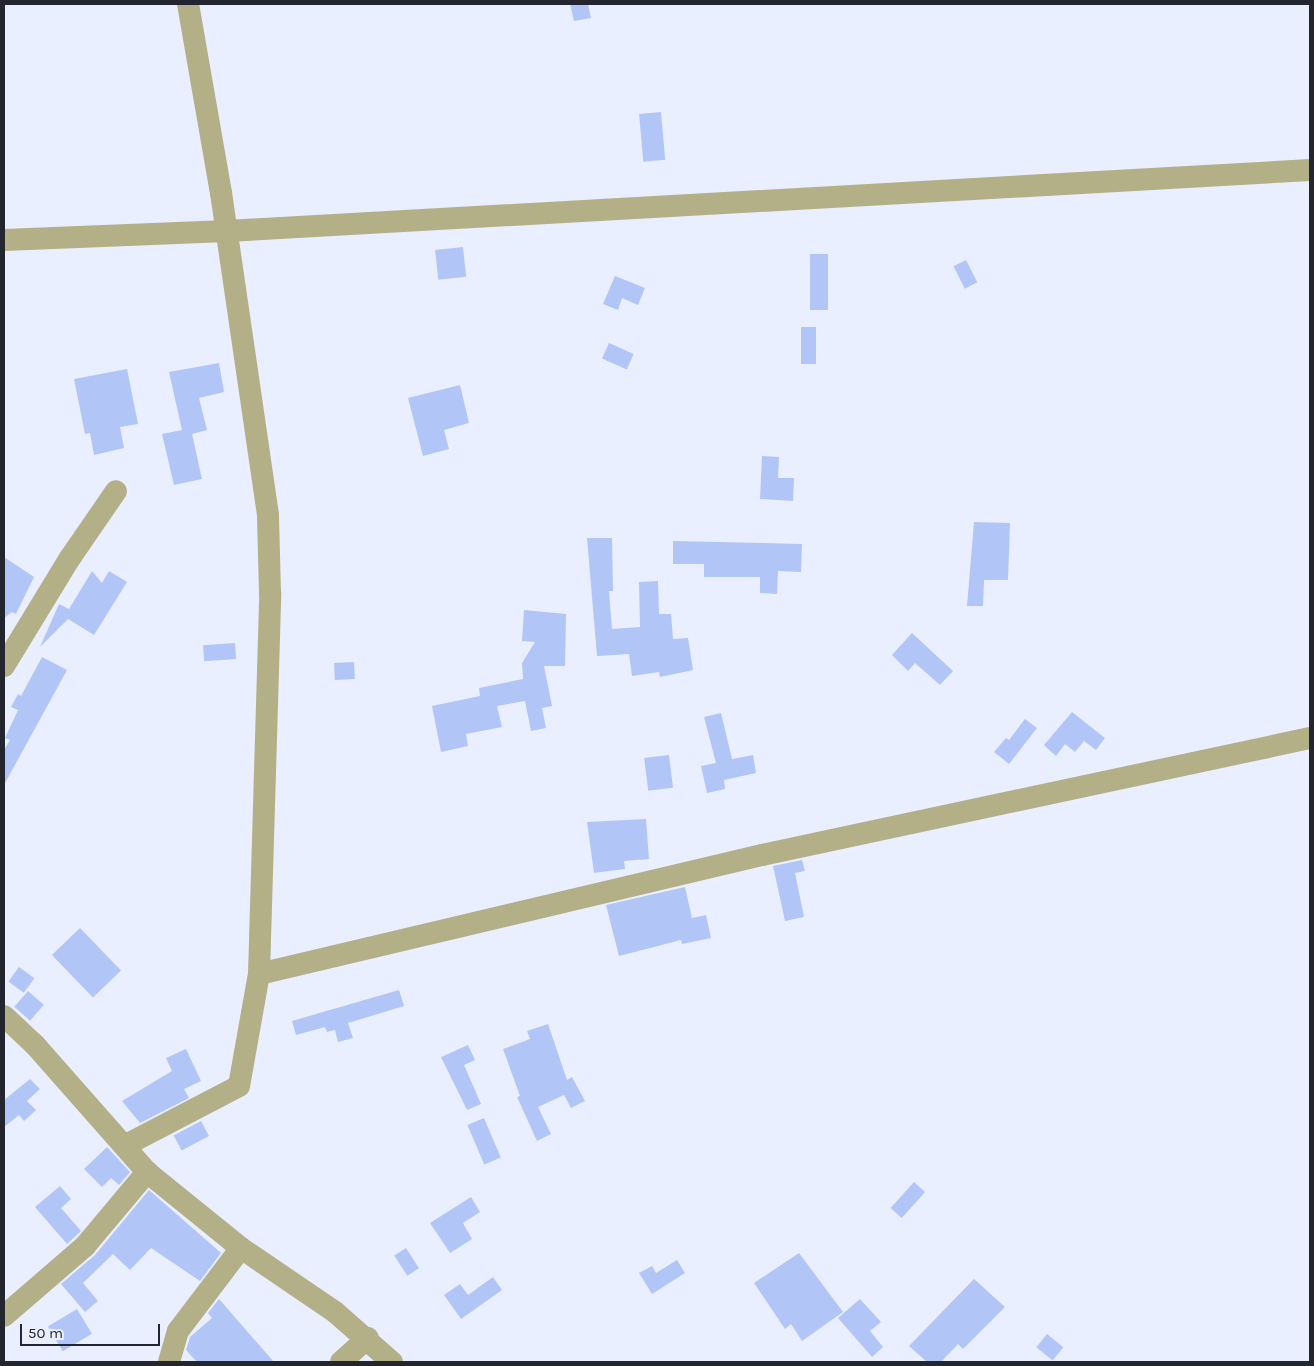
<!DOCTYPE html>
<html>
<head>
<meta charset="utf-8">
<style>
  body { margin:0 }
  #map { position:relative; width:1314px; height:1366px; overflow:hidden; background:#e9effe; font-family:Karla,sans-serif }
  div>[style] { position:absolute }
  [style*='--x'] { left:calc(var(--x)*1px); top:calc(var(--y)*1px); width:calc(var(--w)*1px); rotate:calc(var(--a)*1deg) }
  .building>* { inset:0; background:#b1c6f7; transform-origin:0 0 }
  .minor>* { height:22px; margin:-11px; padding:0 11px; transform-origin:11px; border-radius:11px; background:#b3b088 }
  span { translate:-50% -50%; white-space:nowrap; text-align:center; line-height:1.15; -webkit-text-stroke:4.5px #e9effe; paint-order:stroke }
  .frame { position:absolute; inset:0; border:5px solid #23262f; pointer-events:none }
  .scale { position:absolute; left:20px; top:1324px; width:140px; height:22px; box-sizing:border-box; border:2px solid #23262f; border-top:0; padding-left:6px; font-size:15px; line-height:18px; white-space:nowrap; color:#23262f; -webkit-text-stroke:4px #e9effe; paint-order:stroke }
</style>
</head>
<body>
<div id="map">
  <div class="building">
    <i style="clip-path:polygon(570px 4px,588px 4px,591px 18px,574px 21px)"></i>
    <i style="left:661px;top:112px;width:48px;height:22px;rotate:85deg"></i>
    <i style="left:463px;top:247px;width:30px;height:28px;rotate:84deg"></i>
    <i style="left:810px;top:254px;width:18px;height:56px"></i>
    <i style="left:966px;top:260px;width:25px;height:14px;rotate:63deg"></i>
    <i style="clip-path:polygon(615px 276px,645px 288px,638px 305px,622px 298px,618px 310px,603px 304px)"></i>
    <i style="left:801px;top:327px;width:15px;height:37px"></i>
    <i style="left:609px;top:343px;width:27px;height:17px;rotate:24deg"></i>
    <i style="clip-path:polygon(219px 363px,224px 392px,199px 398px,207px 430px,192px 434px,202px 479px,174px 485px,162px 434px,182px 430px,169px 372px)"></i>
    <i style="clip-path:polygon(127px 369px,138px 424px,120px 427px,124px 448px,94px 455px,90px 433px,85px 434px,74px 379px)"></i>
    <i style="clip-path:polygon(460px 385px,469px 423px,444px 430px,449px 449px,423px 456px,408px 398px)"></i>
    <i style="clip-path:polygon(762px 456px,779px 457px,778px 478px,794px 478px,793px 501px,760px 499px)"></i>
    <i style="clip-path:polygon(974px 522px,1010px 523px,1008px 580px,984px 580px,983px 606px,967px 606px)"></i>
    <i style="clip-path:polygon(587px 538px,612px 538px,613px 591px,609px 591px,612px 629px,640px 627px,639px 582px,658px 581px,659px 614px,671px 614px,673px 639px,688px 638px,693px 670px,660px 677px,659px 672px,632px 676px,629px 654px,597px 656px)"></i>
    <i style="clip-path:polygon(673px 541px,802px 544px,801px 572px,778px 571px,777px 594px,760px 593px,760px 577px,704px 577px,704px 564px,673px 564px)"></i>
    <i style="clip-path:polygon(4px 557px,34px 577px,16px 614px,12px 612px,4px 618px)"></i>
    <i style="clip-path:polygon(92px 571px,102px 583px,109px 571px,127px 582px,94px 635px,68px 619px,40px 647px,59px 604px,69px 609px)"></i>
    <i style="clip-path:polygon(524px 610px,566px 614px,565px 666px,544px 666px,552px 706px,542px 708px,546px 728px,531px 731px,525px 701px,497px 706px,502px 727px,466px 734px,468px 746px,441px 752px,432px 706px,480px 696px,479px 688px,523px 679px,522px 663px,535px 642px,522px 641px)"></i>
    <i style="clip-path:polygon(912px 633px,953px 671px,940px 685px,915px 663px,908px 671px,892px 655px)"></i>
    <i style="left:235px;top:643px;width:16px;height:32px;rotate:86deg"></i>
    <i style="clip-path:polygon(42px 657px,67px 670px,4px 785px,4px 750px,10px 740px,5px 738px,18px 710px,11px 707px,18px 694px,21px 696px)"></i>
    <i style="left:354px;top:662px;width:17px;height:20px;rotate:87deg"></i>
    <i style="clip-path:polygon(1072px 712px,1105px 738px,1096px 750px,1084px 741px,1075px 752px,1065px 744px,1056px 756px,1044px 745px)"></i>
    <i style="clip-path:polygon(721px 713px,732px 759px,753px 755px,756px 773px,724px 780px,725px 789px,707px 793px,701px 766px,716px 763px,704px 717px)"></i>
    <i style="clip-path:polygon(1025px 719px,1037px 728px,1009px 764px,994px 752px,1006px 738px,1009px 740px)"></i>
    <i style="left:669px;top:755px;width:33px;height:25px;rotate:83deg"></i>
    <i style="clip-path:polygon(646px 819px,649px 859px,624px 861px,625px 869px,594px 873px,587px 822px)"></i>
    <i style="clip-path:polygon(802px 860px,805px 871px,795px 873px,804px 917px,785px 921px,773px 866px)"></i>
    <i style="clip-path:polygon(685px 887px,692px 918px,706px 915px,711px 938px,682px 944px,681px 940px,619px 956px,606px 905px)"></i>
    <i style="left:80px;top:928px;width:59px;height:39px;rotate:46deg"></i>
    <i style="left:19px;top:967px;width:19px;height:18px;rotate:36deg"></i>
    <i style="clip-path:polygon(399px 990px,404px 1006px,348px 1023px,353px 1038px,338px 1042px,335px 1030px,327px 1032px,325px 1027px,296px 1035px,292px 1021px)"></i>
    <i style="left:28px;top:991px;width:21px;height:21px;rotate:41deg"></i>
    <i style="clip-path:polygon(548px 1024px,567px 1080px,572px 1077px,585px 1101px,571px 1108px,564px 1095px,538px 1107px,551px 1134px,537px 1141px,517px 1097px,520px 1096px,503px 1049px,530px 1039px,527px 1031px)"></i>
    <i style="clip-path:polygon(468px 1045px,475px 1060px,464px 1065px,481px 1104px,467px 1110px,441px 1057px)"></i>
    <i style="clip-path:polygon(186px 1049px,201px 1081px,184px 1089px,189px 1098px,140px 1123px,122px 1101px,172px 1071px,166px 1058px)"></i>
    <i style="clip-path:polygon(30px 1079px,40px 1089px,27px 1101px,36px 1110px,24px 1121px,19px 1115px,4px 1127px,4px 1100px)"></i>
    <i style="left:484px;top:1118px;width:43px;height:18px;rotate:67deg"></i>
    <i style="left:201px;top:1121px;width:17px;height:31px;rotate:62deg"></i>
    <i style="clip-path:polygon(107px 1147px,130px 1172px,119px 1185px,111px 1178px,102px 1187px,84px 1169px)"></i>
    <i style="left:914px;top:1182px;width:15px;height:35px;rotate:42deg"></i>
    <i style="clip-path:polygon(60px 1186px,71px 1199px,61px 1208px,81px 1231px,67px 1244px,35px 1207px)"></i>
    <i style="clip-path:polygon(149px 1190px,221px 1253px,200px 1281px,151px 1248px,130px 1270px,113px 1254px,83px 1283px,98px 1301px,85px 1312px,61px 1284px,95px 1255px)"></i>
    <i style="clip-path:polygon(471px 1197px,480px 1212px,463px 1223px,472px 1239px,450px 1253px,430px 1223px)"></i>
    <i style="left:406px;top:1248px;width:24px;height:14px;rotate:57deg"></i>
    <i style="clip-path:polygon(799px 1253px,843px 1312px,802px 1341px,791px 1324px,785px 1329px,754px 1283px)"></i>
    <i style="clip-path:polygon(677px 1260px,685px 1273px,652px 1294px,639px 1273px,652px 1266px,656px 1273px)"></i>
    <i style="clip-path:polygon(493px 1277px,502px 1290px,461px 1319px,444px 1295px,460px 1284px,468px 1295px)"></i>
    <i style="clip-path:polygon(974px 1279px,1005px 1307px,963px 1349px,958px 1344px,941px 1362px,927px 1362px,909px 1346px)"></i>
    <i style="clip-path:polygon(219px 1299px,274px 1362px,197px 1362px,186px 1350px,190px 1337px,212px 1318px,208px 1313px)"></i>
    <i style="clip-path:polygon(860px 1299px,881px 1322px,870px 1331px,883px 1347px,872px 1357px,838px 1318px)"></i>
    <i style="left:77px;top:1309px;width:29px;height:34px;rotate:59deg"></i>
    <i style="left:1047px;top:1334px;width:21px;height:17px;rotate:39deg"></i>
  </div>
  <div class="minor">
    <i style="--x:4;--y:240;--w:223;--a:-2.3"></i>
    <i style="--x:227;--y:231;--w:1085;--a:-3.22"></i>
    <i style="--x:4;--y:666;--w:127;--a:-58.6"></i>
    <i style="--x:70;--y:558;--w:81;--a:-55.5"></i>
    <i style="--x:259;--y:974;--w:517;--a:-13.31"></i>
    <i style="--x:762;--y:855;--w:560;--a:-12.05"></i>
    <i style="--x:4;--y:1016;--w:42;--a:43.1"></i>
    <i style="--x:35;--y:1045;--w:169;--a:48.6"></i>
    <i style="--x:147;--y:1172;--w:121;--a:39"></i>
    <i style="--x:241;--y:1248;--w:114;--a:34.2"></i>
    <i style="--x:335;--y:1312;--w:76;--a:41.3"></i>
    <i style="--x:126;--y:1145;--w:127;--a:-27.6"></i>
    <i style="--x:239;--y:1086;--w:114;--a:-79.9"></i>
    <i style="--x:259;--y:974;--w:381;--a:-88.3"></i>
    <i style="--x:270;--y:593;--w:78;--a:-91.5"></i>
    <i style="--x:268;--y:515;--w:325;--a:-98.3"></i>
    <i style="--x:221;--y:193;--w:192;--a:-99.9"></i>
    <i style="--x:4;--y:1316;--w:107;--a:-40.8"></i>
    <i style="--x:85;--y:1246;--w:97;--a:-50"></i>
    <i style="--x:169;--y:1362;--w:32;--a:-74"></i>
    <i style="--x:178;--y:1331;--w:104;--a:-52.8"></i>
    <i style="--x:341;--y:1362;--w:36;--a:-42"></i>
  </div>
  <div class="frame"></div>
  <div class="scale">50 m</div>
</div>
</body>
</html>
